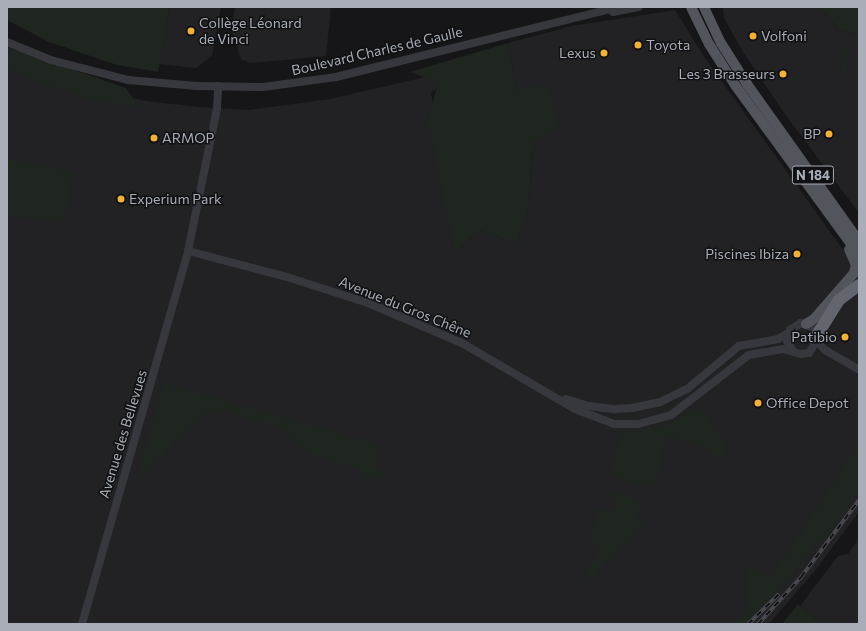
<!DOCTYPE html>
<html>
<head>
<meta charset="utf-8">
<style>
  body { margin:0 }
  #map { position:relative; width:866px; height:631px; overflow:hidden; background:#161618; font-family:Commissioner,sans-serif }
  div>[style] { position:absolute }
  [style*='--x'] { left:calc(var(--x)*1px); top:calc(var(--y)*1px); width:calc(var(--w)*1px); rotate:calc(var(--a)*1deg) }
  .built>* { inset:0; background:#222225 }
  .green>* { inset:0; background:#1e261f }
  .minor>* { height:8px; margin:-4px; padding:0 4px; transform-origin:4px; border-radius:4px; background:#37383d }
  .major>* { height:10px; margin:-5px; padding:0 5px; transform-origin:5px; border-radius:5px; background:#53555c }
  .highway>* { height:12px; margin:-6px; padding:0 6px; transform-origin:6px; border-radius:6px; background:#63666e }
  .rail>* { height:3.5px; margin-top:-1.75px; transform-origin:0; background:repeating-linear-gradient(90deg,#111113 0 6px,#4a4c52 0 12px); box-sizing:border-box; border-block:1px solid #4a4c52 }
  .dots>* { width:11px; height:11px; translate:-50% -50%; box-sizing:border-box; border:2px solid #111113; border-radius:50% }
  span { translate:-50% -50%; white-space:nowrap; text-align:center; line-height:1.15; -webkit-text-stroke:3px #111113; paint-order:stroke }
  .shield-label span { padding:1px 3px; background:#111113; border:1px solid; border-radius:3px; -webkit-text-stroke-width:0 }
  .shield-label { font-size:13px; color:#a8adb8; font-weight:700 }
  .poi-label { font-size:14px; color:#a8adb8 }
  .left { translate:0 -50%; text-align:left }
  .right { translate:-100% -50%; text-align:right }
  .street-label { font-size:14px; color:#a8adb8 }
  .frame { position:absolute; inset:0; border:8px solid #a8adb8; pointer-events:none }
</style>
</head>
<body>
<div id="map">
  <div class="built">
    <i style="clip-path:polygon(170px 7px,221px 7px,212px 56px,196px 68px,159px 64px)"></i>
    <i style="clip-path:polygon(235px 7px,331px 7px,326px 56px,250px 63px,241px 59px,231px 30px)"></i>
    <i style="clip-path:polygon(723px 7px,817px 7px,827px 15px,839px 30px,859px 34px,859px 213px,784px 113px,743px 52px,724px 18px)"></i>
    <i style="clip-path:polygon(675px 10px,705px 58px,859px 272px,859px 512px,817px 568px,769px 624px,7px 624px,7px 49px,113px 94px,146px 101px,198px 107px,248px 110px,330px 99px,438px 74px,443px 87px,431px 92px,455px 252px,480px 230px,517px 244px,529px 202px,532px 143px,516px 90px,508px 43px,572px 26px)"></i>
    <i style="clip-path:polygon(859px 530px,859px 624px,823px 624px,800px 606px,838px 556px,848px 554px,857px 541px)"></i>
  </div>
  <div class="green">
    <i style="clip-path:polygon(7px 7px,170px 7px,158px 72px,117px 65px,49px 42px,7px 20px)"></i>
    <i style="clip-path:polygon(817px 7px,859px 7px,859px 34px,839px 30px,827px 15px)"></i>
    <i style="clip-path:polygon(508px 43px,516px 90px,547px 85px,560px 127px,532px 143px,529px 202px,517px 244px,480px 230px,455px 252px,428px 121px,438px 83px,410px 72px)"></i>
    <i style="clip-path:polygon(7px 47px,126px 88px,139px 107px,89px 100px,7px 69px)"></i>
    <i style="clip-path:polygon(843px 48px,850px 50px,845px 73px,838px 68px)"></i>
    <i style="clip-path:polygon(7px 159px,75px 172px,74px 177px,71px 177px,64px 223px,34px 217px,7px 217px)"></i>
    <i style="clip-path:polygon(164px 383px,380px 445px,374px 468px,384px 472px,381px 480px,364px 475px,358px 469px,307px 453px,278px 427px,223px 410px,214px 415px,208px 411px,136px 480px)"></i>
    <i style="clip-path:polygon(695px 409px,704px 410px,726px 447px,723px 454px,717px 457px,707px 448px,665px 436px,656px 484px,650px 487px,613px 476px,612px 472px,620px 438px,625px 432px,666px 425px)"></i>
    <i style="clip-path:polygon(859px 443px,859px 490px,824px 543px,820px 540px,788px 579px,745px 624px,733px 624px,750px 608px,746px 587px,749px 563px,768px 578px,771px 575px,800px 535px)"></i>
    <i style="clip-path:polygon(613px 492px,639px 500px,641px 504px,637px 521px,646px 524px,587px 581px,585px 578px,600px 550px,589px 538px,599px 509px,615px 511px,618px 504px,612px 497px)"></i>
    <i style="clip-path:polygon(798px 604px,800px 606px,823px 624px,782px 624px)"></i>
  </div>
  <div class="minor">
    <i style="--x:613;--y:12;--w:26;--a:-11"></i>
    <i style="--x:7;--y:42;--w:48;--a:22.2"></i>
    <i style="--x:51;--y:60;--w:80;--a:14.6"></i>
    <i style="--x:128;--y:80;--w:69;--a:5"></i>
    <i style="--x:197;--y:86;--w:66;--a:0.9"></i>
    <i style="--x:263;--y:87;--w:74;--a:-7.8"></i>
    <i style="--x:336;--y:77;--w:291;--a:-13.9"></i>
    <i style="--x:188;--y:251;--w:102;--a:14.7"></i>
    <i style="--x:287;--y:277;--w:85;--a:17.8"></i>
    <i style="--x:368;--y:303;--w:102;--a:23.1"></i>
    <i style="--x:462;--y:343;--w:131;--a:30.3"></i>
    <i style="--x:575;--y:409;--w:42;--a:21"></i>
    <i style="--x:614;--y:424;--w:24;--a:0"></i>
    <i style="--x:638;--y:424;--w:34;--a:-15"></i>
    <i style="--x:671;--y:415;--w:98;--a:-37.6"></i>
    <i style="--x:749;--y:355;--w:35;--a:-10"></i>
    <i style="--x:783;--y:349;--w:18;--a:16"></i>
    <i style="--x:800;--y:354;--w:9;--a:-6"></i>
    <i style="--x:809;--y:353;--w:15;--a:-58"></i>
    <i style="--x:817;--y:340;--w:14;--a:-111"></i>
    <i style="--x:812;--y:327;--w:12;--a:-160"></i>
    <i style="--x:801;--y:323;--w:13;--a:148"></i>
    <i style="--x:790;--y:330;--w:11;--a:105"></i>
    <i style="--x:787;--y:341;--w:12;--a:59"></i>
    <i style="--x:817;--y:342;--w:11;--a:45"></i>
    <i style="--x:825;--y:350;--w:39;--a:30"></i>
    <i style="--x:566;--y:399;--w:24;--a:17"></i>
    <i style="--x:589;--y:406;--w:26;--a:7"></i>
    <i style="--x:615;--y:409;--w:17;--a:-3"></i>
    <i style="--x:632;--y:408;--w:29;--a:-12"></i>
    <i style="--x:660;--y:402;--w:30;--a:-26"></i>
    <i style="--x:687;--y:389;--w:67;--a:-39.6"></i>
    <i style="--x:739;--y:346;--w:40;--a:-10"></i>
    <i style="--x:778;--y:339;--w:12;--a:-31"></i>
    <i style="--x:82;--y:624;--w:388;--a:-74.1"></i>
    <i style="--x:188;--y:251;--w:146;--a:-78.5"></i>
    <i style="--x:217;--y:108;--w:22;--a:-87"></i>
  </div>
  <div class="major">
    <i style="--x:691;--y:7;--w:41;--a:64.1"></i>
    <i style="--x:709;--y:44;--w:49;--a:57.6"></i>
    <i style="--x:735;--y:85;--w:210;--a:53.9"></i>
    <i style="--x:704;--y:7;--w:40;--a:65"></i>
    <i style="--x:721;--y:43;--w:49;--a:57.6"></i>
    <i style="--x:747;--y:84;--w:193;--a:54.5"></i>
    <i style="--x:806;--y:324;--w:9;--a:-32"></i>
    <i style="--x:814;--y:319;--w:61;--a:-49"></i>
    <i style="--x:854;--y:273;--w:8;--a:-76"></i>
    <i style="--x:856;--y:265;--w:17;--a:-114"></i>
  </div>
  <div class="highway">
    <i style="--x:817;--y:335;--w:41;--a:-57.8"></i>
    <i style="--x:839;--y:300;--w:25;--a:-37"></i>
  </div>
  <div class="rail">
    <i style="--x:748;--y:624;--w:43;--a:-44.1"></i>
    <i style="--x:758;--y:624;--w:64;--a:-47.5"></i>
    <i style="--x:801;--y:577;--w:96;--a:-53"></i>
  </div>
  <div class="dots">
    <i style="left:191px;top:31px;background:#f2b134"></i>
    <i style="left:753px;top:36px;background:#f2b134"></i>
    <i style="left:638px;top:45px;background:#f2b134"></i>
    <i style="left:604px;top:53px;background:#f2b134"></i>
    <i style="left:783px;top:74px;background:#f2b134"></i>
    <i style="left:829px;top:134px;background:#f2b134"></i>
    <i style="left:154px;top:138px;background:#f2b134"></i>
    <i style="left:121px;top:199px;background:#f2b134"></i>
    <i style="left:797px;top:254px;background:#f2b134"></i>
    <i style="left:845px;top:337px;background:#f2b134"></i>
    <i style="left:758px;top:403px;background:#f2b134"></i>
  </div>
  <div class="shield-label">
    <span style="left:813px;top:175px">N 184</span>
  </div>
  <div class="poi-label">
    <span class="left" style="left:199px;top:31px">Collège Léonard<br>de Vinci</span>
    <span class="left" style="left:761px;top:36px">Volfoni</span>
    <span class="left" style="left:646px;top:45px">Toyota</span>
    <span class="right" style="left:596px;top:53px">Lexus</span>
    <span class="right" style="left:775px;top:74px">Les 3 Brasseurs</span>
    <span class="right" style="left:821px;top:134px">BP</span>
    <span class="left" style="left:162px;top:138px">ARMOP</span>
    <span class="left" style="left:129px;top:199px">Experium Park</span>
    <span class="right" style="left:789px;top:254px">Piscines Ibiza</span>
    <span class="right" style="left:837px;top:337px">Patibio</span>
    <span class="left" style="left:766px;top:403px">Office Depot</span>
  </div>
  <div class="street-label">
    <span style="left:377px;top:51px;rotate:-13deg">Boulevard Charles de Gaulle</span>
    <span style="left:405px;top:307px;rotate:22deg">Avenue du Gros Chêne</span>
    <span style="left:123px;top:434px;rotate:-73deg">Avenue des Bellevues</span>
  </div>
  <div class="frame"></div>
</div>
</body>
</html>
